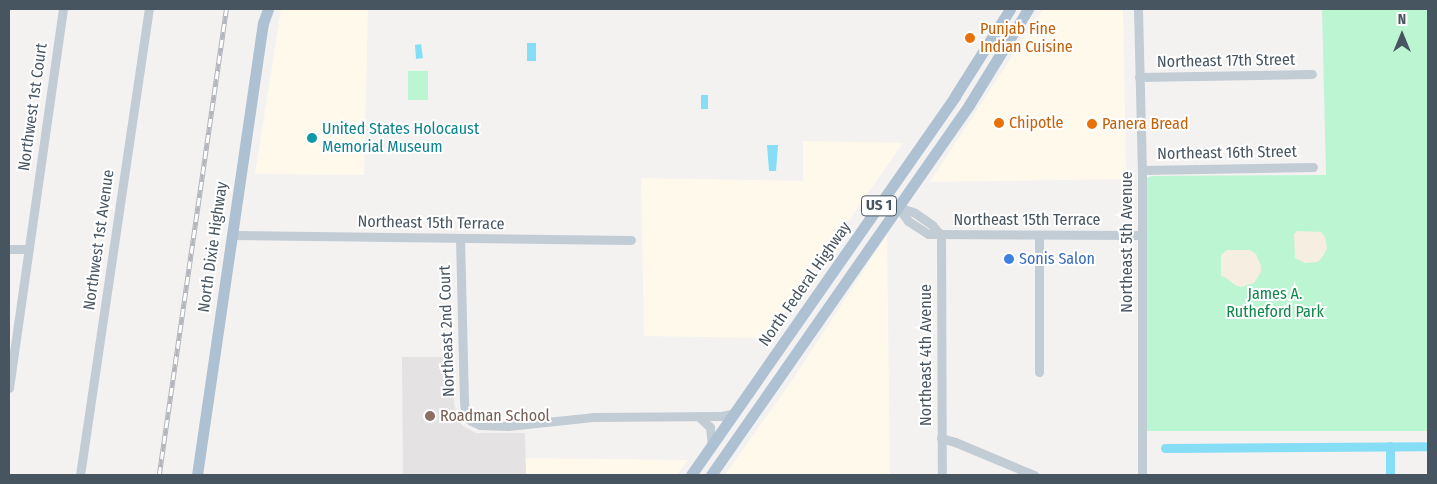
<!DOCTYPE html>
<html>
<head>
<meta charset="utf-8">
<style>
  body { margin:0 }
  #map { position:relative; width:1437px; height:484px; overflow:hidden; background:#f4f1f1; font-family:"Fira Sans Condensed",sans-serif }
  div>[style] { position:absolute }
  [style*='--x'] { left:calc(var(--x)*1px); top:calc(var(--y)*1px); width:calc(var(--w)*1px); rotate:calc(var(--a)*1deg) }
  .commercial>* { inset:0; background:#fef9eb }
  .education>* { inset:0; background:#e5e2e3 }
  .green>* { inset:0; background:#bcf5d2; transform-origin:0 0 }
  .sand>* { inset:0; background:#f6efe1 }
  .water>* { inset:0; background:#85def6; transform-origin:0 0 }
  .canal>* { height:9px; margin:-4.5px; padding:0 4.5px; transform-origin:4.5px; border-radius:4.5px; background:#85def6 }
  .minor>* { height:9px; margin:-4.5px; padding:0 4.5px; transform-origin:4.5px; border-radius:4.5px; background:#c1ccd4 }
  .major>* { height:11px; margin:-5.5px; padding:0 5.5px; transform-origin:5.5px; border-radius:5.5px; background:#aec1d3 }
  .rail>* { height:4.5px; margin-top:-2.25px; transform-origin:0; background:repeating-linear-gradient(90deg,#fff 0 8px,#b3b6bc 0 16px); box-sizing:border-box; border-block:1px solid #b3b6bc }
  .dots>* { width:14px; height:14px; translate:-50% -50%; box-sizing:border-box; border:2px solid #fff; border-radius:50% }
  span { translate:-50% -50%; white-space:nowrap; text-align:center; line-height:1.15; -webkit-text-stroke:4px #fff; paint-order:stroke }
  .shield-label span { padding:1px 4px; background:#fff; border:1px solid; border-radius:4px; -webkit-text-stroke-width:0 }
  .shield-label { font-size:15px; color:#475561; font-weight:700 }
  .food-label { font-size:16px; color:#c56008 }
  .left { translate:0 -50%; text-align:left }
  .street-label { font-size:16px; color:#475561 }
  .culture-label { font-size:16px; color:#0d838f }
  .shop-label { font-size:16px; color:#366cbe }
  .park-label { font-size:16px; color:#0d874b }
  .education-label { font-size:16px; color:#785e54 }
  .frame { position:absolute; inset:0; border:10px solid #475561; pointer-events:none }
  .north { position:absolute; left:1377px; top:10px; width:50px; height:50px; -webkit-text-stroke:4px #fff; paint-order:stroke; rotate:0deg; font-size:14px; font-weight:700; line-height:20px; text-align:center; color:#475561 }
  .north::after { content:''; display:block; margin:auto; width:18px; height:22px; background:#475561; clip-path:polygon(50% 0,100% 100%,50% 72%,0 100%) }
</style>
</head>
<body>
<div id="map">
  <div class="commercial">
    <i style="clip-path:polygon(281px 9px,368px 9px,364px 175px,255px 174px)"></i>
    <i style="clip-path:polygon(1043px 9px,1123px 9px,1126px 179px,930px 182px)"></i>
    <i style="clip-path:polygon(803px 141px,903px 143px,767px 338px,644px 336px,641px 178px,803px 181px)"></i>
    <i style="clip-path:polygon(887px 235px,890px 475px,725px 475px,795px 376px)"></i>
    <i style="clip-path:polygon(525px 458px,688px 460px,677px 475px,526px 475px)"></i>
  </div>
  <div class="education">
    <i style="clip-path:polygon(402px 357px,454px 357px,454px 404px,458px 419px,463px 426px,476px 433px,525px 433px,526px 475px,403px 475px)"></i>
  </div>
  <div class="green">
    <i style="clip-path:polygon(1322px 9px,1428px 9px,1428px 431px,1147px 431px,1147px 178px,1152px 176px,1326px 175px)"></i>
    <i style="left:408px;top:71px;width:20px;height:29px"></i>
  </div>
  <div class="sand">
    <i style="clip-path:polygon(1297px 231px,1321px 232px,1325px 237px,1327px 248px,1322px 258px,1317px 262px,1305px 263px,1295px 258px,1294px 234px)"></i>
    <i style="clip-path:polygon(1227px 250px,1250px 250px,1256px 254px,1261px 266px,1261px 272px,1254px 283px,1241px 287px,1235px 285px,1225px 277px,1221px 276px,1221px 255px)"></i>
  </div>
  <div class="water">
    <i style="left:527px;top:43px;width:9px;height:18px"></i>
    <i style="clip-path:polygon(421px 44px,423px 58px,416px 59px,415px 45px)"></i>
    <i style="left:701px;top:95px;width:7px;height:14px"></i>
    <i style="clip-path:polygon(767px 145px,778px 145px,776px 171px,769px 171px)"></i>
  </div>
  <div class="canal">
    <i style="--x:1165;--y:448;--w:263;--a:-0.4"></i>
    <i style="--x:1390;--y:475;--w:29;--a:-90"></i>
  </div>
  <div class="minor">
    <i style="--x:1138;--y:9;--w:161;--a:88.6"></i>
    <i style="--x:1142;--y:170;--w:305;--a:90"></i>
    <i style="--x:1139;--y:77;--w:173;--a:-1"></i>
    <i style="--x:1142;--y:170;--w:171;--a:-1"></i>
    <i style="--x:898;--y:207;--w:17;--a:54"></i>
    <i style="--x:908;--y:221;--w:24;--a:33"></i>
    <i style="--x:928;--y:234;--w:214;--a:0.3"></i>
    <i style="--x:898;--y:207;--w:18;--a:19"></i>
    <i style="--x:915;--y:213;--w:21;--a:35"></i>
    <i style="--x:932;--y:225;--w:13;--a:48"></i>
    <i style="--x:231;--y:235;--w:400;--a:0.7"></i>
    <i style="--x:941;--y:235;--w:240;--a:89.8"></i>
    <i style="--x:1039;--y:235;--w:137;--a:90"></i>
    <i style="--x:460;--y:238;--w:162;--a:88.6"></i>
    <i style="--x:464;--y:400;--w:14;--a:86"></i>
    <i style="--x:465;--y:414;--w:9;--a:49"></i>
    <i style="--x:471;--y:421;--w:10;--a:24"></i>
    <i style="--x:480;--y:425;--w:28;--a:2"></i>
    <i style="--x:508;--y:426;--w:85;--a:-6"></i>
    <i style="--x:593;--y:417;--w:129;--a:-0.4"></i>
    <i style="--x:722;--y:416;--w:13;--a:-13"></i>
    <i style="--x:9;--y:249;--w:18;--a:0"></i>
    <i style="--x:9;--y:388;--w:383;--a:-81.9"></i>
    <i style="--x:698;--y:416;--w:16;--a:43"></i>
    <i style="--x:710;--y:427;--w:18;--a:84"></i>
    <i style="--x:941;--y:438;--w:15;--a:16"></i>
    <i style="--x:955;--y:442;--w:86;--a:22.7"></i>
    <i style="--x:80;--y:475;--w:471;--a:-81.6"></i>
  </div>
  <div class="major">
    <i style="--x:197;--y:475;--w:457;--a:-81.7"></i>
    <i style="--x:263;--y:23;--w:15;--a:-70"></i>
    <i style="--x:691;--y:475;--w:462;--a:-55.1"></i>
    <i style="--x:955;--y:96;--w:103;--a:-57.7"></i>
    <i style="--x:711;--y:475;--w:451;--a:-55.1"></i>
    <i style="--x:969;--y:105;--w:113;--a:-58.4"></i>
  </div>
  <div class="rail">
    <i style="--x:159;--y:475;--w:471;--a:-81.8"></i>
  </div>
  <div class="dots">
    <i style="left:970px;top:38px;background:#e8710a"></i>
    <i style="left:999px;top:123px;background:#e8710a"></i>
    <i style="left:1092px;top:124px;background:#e8710a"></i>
    <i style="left:312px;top:138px;background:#0f9aa8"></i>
    <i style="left:1009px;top:259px;background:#3f7fe0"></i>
    <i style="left:430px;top:416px;background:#8d6e63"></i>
  </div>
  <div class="shield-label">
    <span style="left:879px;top:206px">US 1</span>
  </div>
  <div class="food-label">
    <span class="left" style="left:980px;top:38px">Punjab Fine<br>Indian Cuisine</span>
    <span class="left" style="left:1009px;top:123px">Chipotle</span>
    <span class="left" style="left:1102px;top:124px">Panera Bread</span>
  </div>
  <div class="street-label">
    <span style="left:1226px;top:61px;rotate:-1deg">Northeast 17th Street</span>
    <span style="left:33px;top:107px;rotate:-82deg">Northwest 1st Court</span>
    <span style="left:1227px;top:153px;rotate:-1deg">Northeast 16th Street</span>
    <span style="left:1027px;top:220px">Northeast 15th Terrace</span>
    <span style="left:431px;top:223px;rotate:1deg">Northeast 15th Terrace</span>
    <span style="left:99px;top:240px;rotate:-82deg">Northwest 1st Avenue</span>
    <span style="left:1127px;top:242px;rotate:-90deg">Northeast 5th Avenue</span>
    <span style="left:213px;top:247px;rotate:-82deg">North Dixie Highway</span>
    <span style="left:805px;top:284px;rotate:-55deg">North Federal Highway</span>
    <span style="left:447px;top:331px;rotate:-92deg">Northeast 2nd Court</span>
    <span style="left:926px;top:355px;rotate:-90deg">Northeast 4th Avenue</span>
  </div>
  <div class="culture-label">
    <span class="left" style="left:322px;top:138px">United States Holocaust<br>Memorial Museum</span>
  </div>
  <div class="shop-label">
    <span class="left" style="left:1019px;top:259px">Sonis Salon</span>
  </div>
  <div class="park-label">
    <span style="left:1275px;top:303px">James A.<br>Rutheford Park</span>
  </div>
  <div class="education-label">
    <span class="left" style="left:440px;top:416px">Roadman School</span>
  </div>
  <div class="frame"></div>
  <div class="north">N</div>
</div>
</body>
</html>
